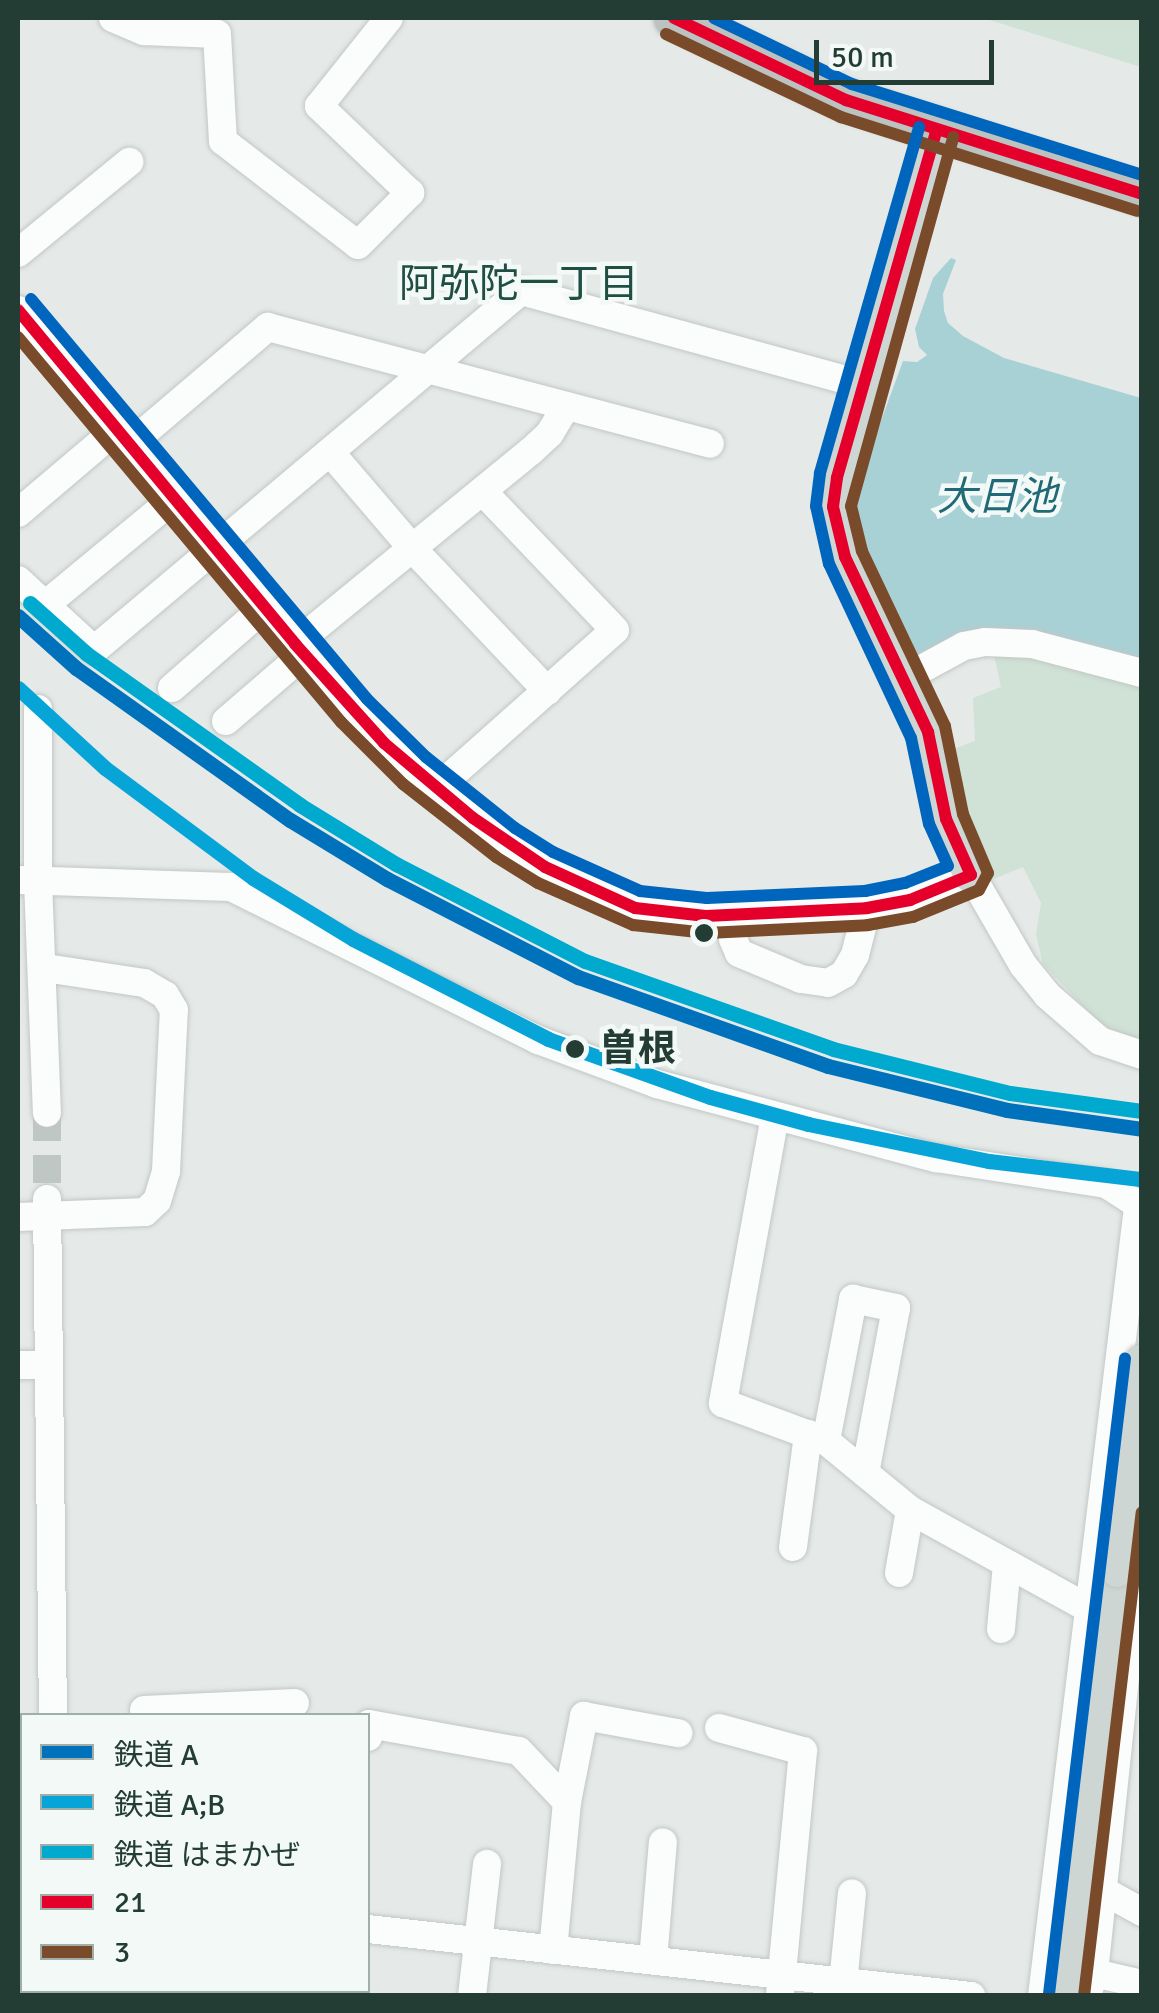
<!DOCTYPE html>
<html>
<head>
<meta charset="utf-8">
<style>
  body { margin:0 }
  #map { position:relative; width:1159px; height:2013px; overflow:hidden; background:#e5eae8; font-family:Signika,"Noto Sans JP",sans-serif }
  div>[style] { position:absolute }
  [style*='--x'] { left:calc(var(--x)*1px); top:calc(var(--y)*1px); width:calc(var(--w)*1px); rotate:calc(var(--a)*1deg) }
  .green>* { inset:0; background:#cfe2d5 }
  .water>* { inset:0; background:#a8d1d6 }
  .minor-tunnel>* { height:28px; margin-top:-14px; transform-origin:0; background:repeating-linear-gradient(90deg,#bec7c4 0 28px,transparent 0 42px) }
  .roads { filter:drop-shadow(0 0 2px #c2c7c5) drop-shadow(0 0 2px #c2c7c5) }
  .minor>* { height:28px; margin:-14px; padding:0 14px; transform-origin:14px; border-radius:14px; background:#fbfcfc }
  .major>* { height:35px; margin:-17.5px; padding:0 17.5px; transform-origin:17.5px; border-radius:17.5px; background:#ced6d4 }
  .highway>* { height:40px; margin:-20px; padding:0 20px; transform-origin:20px; border-radius:20px; background:#bbc2c0 }
  .bridges { filter:drop-shadow(0 0 2px #bdc6c3) drop-shadow(0 0 2px #bdc6c3) }
  .major-bridge>* { height:35px; margin:-17.5px; padding:0 17.5px; transform-origin:17.5px; border-radius:17.5px; background:#ced6d4 }
  .bus-1>* { height:12px; margin:-6px; padding:0 6px; transform-origin:6px; border-radius:6px; background:#e4002b }
  .bus-2>* { height:12px; margin:-6px; padding:0 6px; transform-origin:6px; border-radius:6px; background:#7a4b2a }
  .bus-3>* { height:12px; margin:-6px; padding:0 6px; transform-origin:6px; border-radius:6px; background:#0065bd }
  .rail-1>* { height:15px; margin:-7.5px; padding:0 7.5px; transform-origin:7.5px; border-radius:7.5px; background:#0072bc }
  .rail-2>* { height:15px; margin:-7.5px; padding:0 7.5px; transform-origin:7.5px; border-radius:7.5px; background:#07a5d7 }
  .rail-3>* { height:15px; margin:-7.5px; padding:0 7.5px; transform-origin:7.5px; border-radius:7.5px; background:#00a9ce }
  .dots>* { width:28px; height:28px; translate:-50% -50%; box-sizing:border-box; border:5px solid #f3f9f6; border-radius:50% }
  span { translate:-50% -50%; white-space:nowrap; text-align:center; line-height:1.15; -webkit-text-stroke:9px #f3f9f6; paint-order:stroke }
  .stop-label { font-size:38px; color:#233d35; font-weight:700 }
  .left { translate:0 -50%; text-align:left }
  .neighbourhood-label { font-size:40px; color:#204e42 }
  .water-label { font-size:40px; color:#206976; font-style:italic }
  .frame { position:absolute; inset:0; border:20px solid #233d35; pointer-events:none }
  .legend { position:absolute; left:20px; top:1713px; width:350px; height:280px; box-sizing:border-box; background:#f3f9f6; border:2px solid #a0aea9; margin:0; padding:12px 18px; list-style:none; font-size:30px; color:#233d35 }
  .legend li { display:flex; align-items:center; gap:20px; height:50px }
  .legend b { width:50px; border:2px solid #a0aea9 }
  .scale { position:absolute; left:814px; top:40px; width:180px; height:45px; box-sizing:border-box; border:5px solid #233d35; border-top:0; padding-left:12px; font-size:30px; line-height:35px; white-space:nowrap; color:#233d35; -webkit-text-stroke:8px #f3f9f6; paint-order:stroke }
</style>
</head>
<body>
<div id="map">
  <div class="green">
    <i style="clip-path:polygon(983px 18px,1141px 18px,1141px 67px)"></i>
    <i style="clip-path:polygon(993px 651px,1036px 655px,1141px 682px,1142px 1036px,1136px 1040px,1100px 1024px,1043px 964px,1036px 934px,1041px 903px,1023px 867px,991px 880px,956px 797px,948px 751px,975px 741px,973px 698px,1001px 687px)"></i>
  </div>
  <div class="water">
    <i style="clip-path:polygon(951px 258px,956px 260px,943px 294px,944px 311px,948px 323px,963px 336px,1004px 358px,1141px 398px,1141px 663px,1087px 647px,916px 661px,864px 557px,856px 524px,857px 486px,903px 361px,917px 362px,927px 355px,919px 347px,915px 329px,933px 278px)"></i>
  </div>
  <div class="minor-tunnel">
    <i style="--x:47;--y:1113;--w:86;--a:90"></i>
  </div>
  <div class="roads">
    <div class="minor">
      <i style="--x:113;--y:18;--w:34;--a:23"></i>
      <i style="--x:144;--y:31;--w:73;--a:2.4"></i>
      <i style="--x:217;--y:34;--w:107;--a:86.8"></i>
      <i style="--x:223;--y:141;--w:170;--a:37.6"></i>
      <i style="--x:358;--y:245;--w:74;--a:-45"></i>
      <i style="--x:410;--y:193;--w:126;--a:-136.3"></i>
      <i style="--x:319;--y:106;--w:112;--a:-51.5"></i>
      <i style="--x:18;--y:253;--w:144;--a:-39.3"></i>
      <i style="--x:18;--y:310;--w:523;--a:50.04"></i>
      <i style="--x:354;--y:711;--w:84;--a:44.5"></i>
      <i style="--x:414;--y:770;--w:116;--a:38.4"></i>
      <i style="--x:505;--y:842;--w:93;--a:29.6"></i>
      <i style="--x:586;--y:888;--w:53;--a:22.2"></i>
      <i style="--x:635;--y:908;--w:42;--a:8.1"></i>
      <i style="--x:677;--y:914;--w:190;--a:-1.8"></i>
      <i style="--x:867;--y:908;--w:44;--a:-10.5"></i>
      <i style="--x:910;--y:900;--w:66;--a:-22.3"></i>
      <i style="--x:971;--y:875;--w:104;--a:60"></i>
      <i style="--x:1023;--y:965;--w:38;--a:51"></i>
      <i style="--x:1047;--y:995;--w:70;--a:41"></i>
      <i style="--x:1100;--y:1041;--w:44;--a:18.4"></i>
      <i style="--x:128;--y:446;--w:184;--a:-40.4"></i>
      <i style="--x:268;--y:327;--w:457;--a:14.8"></i>
      <i style="--x:330;--y:452;--w:126;--a:49.5"></i>
      <i style="--x:412;--y:548;--w:197;--a:46.6"></i>
      <i style="--x:18;--y:513;--w:130;--a:-40.3"></i>
      <i style="--x:18;--y:580;--w:103;--a:42.6"></i>
      <i style="--x:94;--y:650;--w:558;--a:-40.06"></i>
      <i style="--x:521;--y:291;--w:356;--a:15.3"></i>
      <i style="--x:45;--y:605;--w:166;--a:-39.6"></i>
      <i style="--x:295;--y:644;--w:305;--a:-39.3"></i>
      <i style="--x:531;--y:451;--w:26;--a:-43"></i>
      <i style="--x:550;--y:433;--w:31;--a:-59"></i>
      <i style="--x:905;--y:678;--w:67;--a:-28.5"></i>
      <i style="--x:964;--y:646;--w:21;--a:-11"></i>
      <i style="--x:985;--y:642;--w:47;--a:2.4"></i>
      <i style="--x:1032;--y:644;--w:114;--a:14.8"></i>
      <i style="--x:172;--y:688;--w:123;--a:-41.1"></i>
      <i style="--x:38;--y:709;--w:172;--a:90"></i>
      <i style="--x:38;--y:881;--w:232;--a:87.8"></i>
      <i style="--x:226;--y:721;--w:103;--a:-40.7"></i>
      <i style="--x:436;--y:789;--w:239;--a:-41.6"></i>
      <i style="--x:615;--y:630;--w:192;--a:-133.7"></i>
      <i style="--x:18;--y:880;--w:213;--a:1.9"></i>
      <i style="--x:231;--y:887;--w:343;--a:26.5"></i>
      <i style="--x:538;--y:1040;--w:127;--a:20.3"></i>
      <i style="--x:657;--y:1084;--w:289;--a:14.9"></i>
      <i style="--x:936;--y:1158;--w:172;--a:8.7"></i>
      <i style="--x:1106;--y:1184;--w:43;--a:32.6"></i>
      <i style="--x:734;--y:915;--w:24;--a:92"></i>
      <i style="--x:733;--y:939;--w:15;--a:67"></i>
      <i style="--x:739;--y:953;--w:67;--a:22.8"></i>
      <i style="--x:801;--y:979;--w:27;--a:8"></i>
      <i style="--x:828;--y:983;--w:18;--a:-29"></i>
      <i style="--x:844;--y:974;--w:22;--a:-60"></i>
      <i style="--x:855;--y:955;--w:49;--a:-75.7"></i>
      <i style="--x:775;--y:1116;--w:292;--a:100.3"></i>
      <i style="--x:723;--y:1403;--w:110;--a:20.3"></i>
      <i style="--x:826;--y:1441;--w:109;--a:39.4"></i>
      <i style="--x:910;--y:1510;--w:205;--a:28.9"></i>
      <i style="--x:47;--y:1199;--w:517;--a:89.34"></i>
      <i style="--x:18;--y:1217;--w:127;--a:-2.3"></i>
      <i style="--x:145;--y:1212;--w:16;--a:-43"></i>
      <i style="--x:157;--y:1201;--w:31;--a:-73"></i>
      <i style="--x:166;--y:1171;--w:161;--a:-87.2"></i>
      <i style="--x:174;--y:1010;--w:17;--a:-121"></i>
      <i style="--x:165;--y:995;--w:24;--a:-150"></i>
      <i style="--x:144;--y:983;--w:100;--a:-171.4"></i>
      <i style="--x:18;--y:1365;--w:31;--a:0"></i>
      <i style="--x:826;--y:1441;--w:145;--a:-79.2"></i>
      <i style="--x:853;--y:1299;--w:44;--a:11.8"></i>
      <i style="--x:896;--y:1308;--w:168;--a:100.6"></i>
      <i style="--x:793;--y:1547;--w:114;--a:-82.4"></i>
      <i style="--x:899;--y:1573;--w:64;--a:-80.1"></i>
      <i style="--x:1001;--y:1629;--w:65;--a:-84.7"></i>
      <i style="--x:144;--y:1710;--w:64;--a:-2.7"></i>
      <i style="--x:207;--y:1716;--w:9;--a:-84"></i>
      <i style="--x:208;--y:1707;--w:87;--a:-2.6"></i>
      <i style="--x:719;--y:1728;--w:87;--a:15.3"></i>
      <i style="--x:803;--y:1751;--w:244;--a:95.4"></i>
      <i style="--x:18;--y:1737;--w:6;--a:51"></i>
      <i style="--x:368;--y:1737;--w:13;--a:-86"></i>
      <i style="--x:369;--y:1724;--w:152;--a:10.2"></i>
      <i style="--x:519;--y:1751;--w:70;--a:46.7"></i>
      <i style="--x:1102;--y:1890;--w:46;--a:28.8"></i>
      <i style="--x:368;--y:1929;--w:607;--a:6.34"></i>
      <i style="--x:553;--y:1950;--w:149;--a:-84.6"></i>
      <i style="--x:567;--y:1802;--w:88;--a:-78.8"></i>
      <i style="--x:584;--y:1716;--w:96;--a:10.3"></i>
      <i style="--x:653;--y:1960;--w:118;--a:-85.2"></i>
      <i style="--x:1094;--y:1973;--w:49;--a:12.9"></i>
      <i style="--x:843;--y:1983;--w:90;--a:-84.3"></i>
      <i style="--x:278;--y:1990;--w:8;--a:50"></i>
      <i style="--x:472;--y:1996;--w:133;--a:-83.5"></i>
      <i style="--x:1042;--y:1996;--w:795;--a:-83.06"></i>
      <i style="--x:1087;--y:1996;--w:24;--a:-73"></i>
      <i style="--x:1094;--y:1973;--w:462;--a:-84"></i>
    </div>
    <div class="major">
      <i style="--x:936;--y:132;--w:360;--a:106"></i>
      <i style="--x:837;--y:478;--w:29;--a:98"></i>
      <i style="--x:833;--y:507;--w:51;--a:76.5"></i>
      <i style="--x:845;--y:557;--w:194;--a:64.6"></i>
      <i style="--x:928;--y:732;--w:89;--a:78.3"></i>
      <i style="--x:946;--y:819;--w:61;--a:65.9"></i>
      <i style="--x:1066;--y:1996;--w:430;--a:-83.2"></i>
    </div>
    <div class="highway">
      <i style="--x:674;--y:18;--w:191;--a:25.5"></i>
      <i style="--x:846;--y:100;--w:311;--a:17.6"></i>
      <i style="--x:18;--y:1810;--w:6;--a:51"></i>
      <i style="--x:18;--y:1846;--w:6;--a:51"></i>
      <i style="--x:18;--y:1920;--w:9;--a:63"></i>
      <i style="--x:65;--y:1990;--w:7;--a:56"></i>
      <i style="--x:104;--y:1990;--w:8;--a:50"></i>
      <i style="--x:167;--y:1990;--w:8;--a:50"></i>
      <i style="--x:226;--y:1990;--w:8;--a:50"></i>
    </div>
  </div>
  <div class="bridges">
    <div class="major-bridge">
      <i style="--x:1117;--y:1569;--w:209;--a:-83.1"></i>
    </div>
  </div>
  <div class="bus-1">
    <i style="--x:674;--y:18;--w:191;--a:25.5"></i>
    <i style="--x:846;--y:100;--w:311;--a:17.6"></i>
    <i style="--x:936;--y:132;--w:360;--a:106"></i>
    <i style="--x:837;--y:478;--w:29;--a:98"></i>
    <i style="--x:833;--y:507;--w:51;--a:76.5"></i>
    <i style="--x:845;--y:557;--w:194;--a:64.6"></i>
    <i style="--x:928;--y:732;--w:89;--a:78.3"></i>
    <i style="--x:946;--y:819;--w:61;--a:65.9"></i>
    <i style="--x:18;--y:310;--w:434;--a:50.3"></i>
    <i style="--x:295;--y:644;--w:133;--a:48"></i>
    <i style="--x:384;--y:743;--w:116;--a:40.1"></i>
    <i style="--x:473;--y:818;--w:87;--a:34.2"></i>
    <i style="--x:545;--y:867;--w:99;--a:24.5"></i>
    <i style="--x:635;--y:908;--w:71;--a:6.4"></i>
    <i style="--x:706;--y:916;--w:161;--a:-2.8"></i>
    <i style="--x:867;--y:908;--w:44;--a:-10.5"></i>
    <i style="--x:910;--y:900;--w:66;--a:-22.3"></i>
  </div>
  <div class="bus-2">
    <i style="--x:666;--y:34;--w:194;--a:25.4"></i>
    <i style="--x:841;--y:117;--w:311;--a:17.6"></i>
    <i style="--x:18;--y:337;--w:503;--a:50"></i>
    <i style="--x:341;--y:722;--w:88;--a:45"></i>
    <i style="--x:403;--y:784;--w:118;--a:38.1"></i>
    <i style="--x:496;--y:857;--w:49;--a:31.8"></i>
    <i style="--x:538;--y:883;--w:104;--a:23.9"></i>
    <i style="--x:633;--y:925;--w:74;--a:6.2"></i>
    <i style="--x:707;--y:933;--w:161;--a:-2.8"></i>
    <i style="--x:868;--y:925;--w:46;--a:-10.1"></i>
    <i style="--x:913;--y:917;--w:71;--a:-22.2"></i>
    <i style="--x:979;--y:890;--w:19;--a:-62"></i>
    <i style="--x:988;--y:873;--w:64;--a:-113"></i>
    <i style="--x:963;--y:814;--w:90;--a:-101.6"></i>
    <i style="--x:945;--y:726;--w:194;--a:-115.4"></i>
    <i style="--x:862;--y:551;--w:46;--a:-103.7"></i>
    <i style="--x:851;--y:506;--w:383;--a:-74.5"></i>
    <i style="--x:1084;--y:1996;--w:487;--a:-83.2"></i>
  </div>
  <div class="bus-3">
    <i style="--x:714;--y:18;--w:153;--a:25.6"></i>
    <i style="--x:852;--y:84;--w:304;--a:17.4"></i>
    <i style="--x:31;--y:299;--w:522;--a:49.97"></i>
    <i style="--x:367;--y:699;--w:83;--a:44.5"></i>
    <i style="--x:426;--y:757;--w:114;--a:38.6"></i>
    <i style="--x:515;--y:828;--w:45;--a:32.3"></i>
    <i style="--x:553;--y:852;--w:95;--a:24.1"></i>
    <i style="--x:640;--y:891;--w:67;--a:6"></i>
    <i style="--x:707;--y:898;--w:158;--a:-2.5"></i>
    <i style="--x:865;--y:891;--w:41;--a:-11.3"></i>
    <i style="--x:905;--y:883;--w:46;--a:-21.6"></i>
    <i style="--x:948;--y:866;--w:46;--a:-114.3"></i>
    <i style="--x:929;--y:824;--w:88;--a:-101.8"></i>
    <i style="--x:911;--y:738;--w:192;--a:-115.2"></i>
    <i style="--x:829;--y:564;--w:59;--a:-102.6"></i>
    <i style="--x:816;--y:506;--w:33;--a:-83"></i>
    <i style="--x:820;--y:473;--w:360;--a:-74"></i>
    <i style="--x:1049;--y:1994;--w:640;--a:-83.18"></i>
  </div>
  <div class="rail-1">
    <i style="--x:18;--y:616;--w:78;--a:41.9"></i>
    <i style="--x:76;--y:668;--w:262;--a:35.4"></i>
    <i style="--x:290;--y:820;--w:114;--a:31.3"></i>
    <i style="--x:387;--y:879;--w:215;--a:27.2"></i>
    <i style="--x:578;--y:977;--w:265;--a:19.6"></i>
    <i style="--x:828;--y:1066;--w:184;--a:13.8"></i>
    <i style="--x:1007;--y:1110;--w:136;--a:8"></i>
  </div>
  <div class="rail-2">
    <i style="--x:18;--y:688;--w:118;--a:42.6"></i>
    <i style="--x:105;--y:768;--w:184;--a:36.6"></i>
    <i style="--x:253;--y:878;--w:117;--a:31.4"></i>
    <i style="--x:353;--y:939;--w:219;--a:27.1"></i>
    <i style="--x:548;--y:1039;--w:172;--a:19.7"></i>
    <i style="--x:710;--y:1097;--w:102;--a:15.4"></i>
    <i style="--x:808;--y:1124;--w:185;--a:11.6"></i>
    <i style="--x:989;--y:1161;--w:152;--a:6.8"></i>
  </div>
  <div class="rail-3">
    <i style="--x:30;--y:603;--w:76;--a:41.8"></i>
    <i style="--x:87;--y:654;--w:261;--a:35.3"></i>
    <i style="--x:300;--y:805;--w:113;--a:31.6"></i>
    <i style="--x:396;--y:864;--w:212;--a:27.2"></i>
    <i style="--x:585;--y:961;--w:263;--a:19.5"></i>
    <i style="--x:833;--y:1049;--w:182;--a:14"></i>
    <i style="--x:1010;--y:1093;--w:133;--a:7.8"></i>
  </div>
  <div class="dots">
    <i style="left:704px;top:933px;background:#233d35"></i>
    <i style="left:575px;top:1049px;background:#233d35"></i>
  </div>
  <div class="stop-label">
    <span class="left" style="left:600px;top:1049px">曽根</span>
  </div>
  <div class="neighbourhood-label">
    <span style="left:519px;top:284px">阿弥陀一丁目</span>
  </div>
  <div class="water-label">
    <span style="left:997px;top:497px">大日池</span>
  </div>
  <div class="frame"></div>
  <ul class="legend">
  <li><b style="height:12px;background:#0072bc"></b>鉄道 A</li>
  <li><b style="height:12px;background:#07a5d7"></b>鉄道 A;B</li>
  <li><b style="height:12px;background:#00a9ce"></b>鉄道 はまかぜ</li>
  <li><b style="height:12px;background:#e4002b"></b>21</li>
  <li><b style="height:12px;background:#7a4b2a"></b>3</li>
  </ul>
  <div class="scale">50 m</div>
</div>
</body>
</html>
